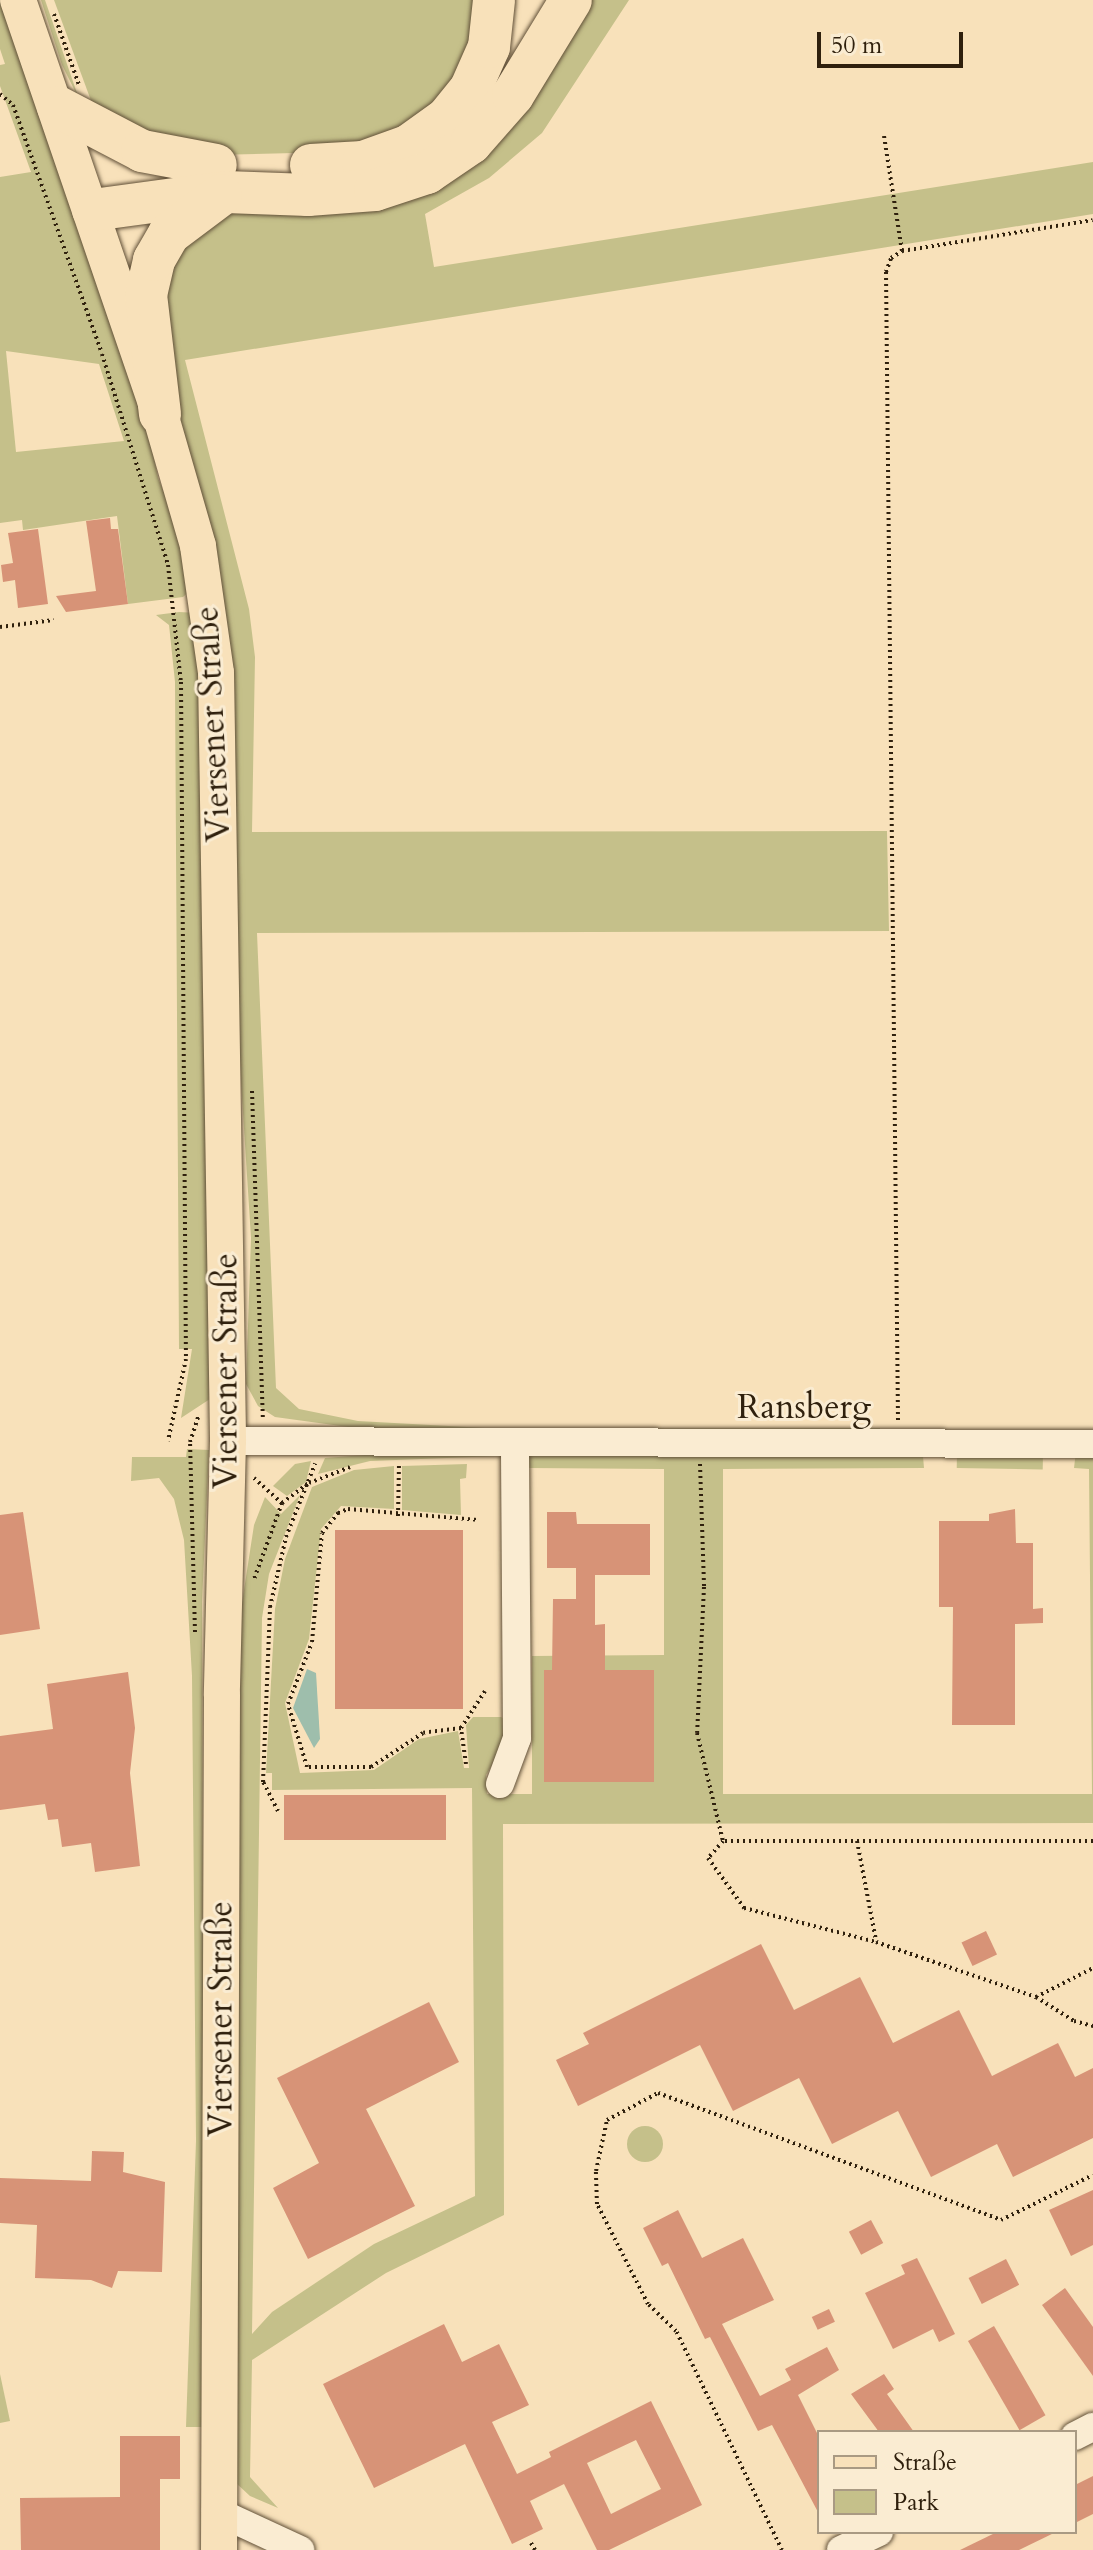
<!DOCTYPE html>
<html>
<head>
<meta charset="utf-8">
<style>
  body { margin:0 }
  #map { position:relative; width:1093px; height:2550px; overflow:hidden; background:#f8e1ba; font-family:Cardo,serif }
  div>[style] { position:absolute }
  [style*='--x'] { left:calc(var(--x)*1px); top:calc(var(--y)*1px); width:calc(var(--w)*1px); rotate:calc(var(--a)*1deg) }
  .green>* { inset:0; background:#c5c08a; transform-origin:0 0 }
  .round { border-radius:50% }
  .water>* { inset:0; background:#9ebeac }
  .building>* { inset:0; background:#d79377; transform-origin:0 0 }
  .path>* { height:4px; margin-top:-2px; transform-origin:0; background:repeating-linear-gradient(90deg,#2f200d 0 2px,transparent 0 6px) }
  .roads { filter:drop-shadow(0 0 2px #615038) drop-shadow(0 0 2px #615038) }
  .minor>* { height:28px; margin:-14px; padding:0 14px; transform-origin:14px; border-radius:14px; background:#faecd2 }
  .major>* { height:36px; margin:-18px; padding:0 18px; transform-origin:18px; border-radius:18px; background:#f8e1ba }
  .highway>* { height:42px; margin:-21px; padding:0 21px; transform-origin:21px; border-radius:21px; background:#f8e1ba }
  span { translate:-50% -50%; white-space:nowrap; text-align:center; line-height:1.15; -webkit-text-stroke:6px #faecd2; paint-order:stroke }
  .street-label { font-size:34px; color:#2f200d }
  .legend { position:absolute; left:817px; top:2430px; width:260px; height:104px; box-sizing:border-box; background:#faecd2; border:2px solid #a99a83; margin:0; padding:10px 14px; list-style:none; font-size:24px; color:#2f200d }
  .legend li { display:flex; align-items:center; gap:16px; height:40px }
  .legend b { width:40px; border:2px solid #a99a83 }
  .scale { position:absolute; left:817px; top:32px; width:146px; height:36px; box-sizing:border-box; border:4px solid #2f200d; border-top:0; padding-left:10px; font-size:24px; line-height:28px; white-space:nowrap; color:#2f200d; -webkit-text-stroke:6px #faecd2; paint-order:stroke }
</style>
</head>
<body>
<div id="map">
  <div class="green">
    <i style="clip-path:polygon(evenodd,0 0,4px 0,145px 411px,158px 478px,178px 526px,192px 589px,183px 597px,128px 604px,117px 516px,23px 530px,22px 520px,0 523px,0 177px,31px 172px,0 86px,0 65px,5px 64px,0 49px,0 0,6px 351px,99px 364px,124px 441px,16px 452px,6px 351px)"></i>
    <i style="clip-path:polygon(41px 0,45px 0,79px 99px,62px 65px)"></i>
    <i style="clip-path:polygon(54px 0,478px 0,475px 38px,452px 88px,400px 133px,335px 152px,214px 155px,97px 117px)"></i>
    <i style="clip-path:polygon(589px 0,629px 0,542px 133px,489px 178px,425px 214px,434px 267px,1093px 162px,1093px 214px,185px 360px,249px 609px,255px 657px,252px 832px,887px 831px,889px 931px,257px 933px,276px 1388px,299px 1409px,358px 1421px,503px 1429px,880px 1428px,880px 1435px,419px 1432px,348px 1427px,275px 1417px,258px 1406px,246px 1384px,251px 1238px,231px 925px,161px 267px,223px 207px,389px 203px)"></i>
    <i style="clip-path:polygon(179px 612px,198px 613px,210px 1399px,181px 1418px,192px 1349px,179px 1349px,175px 682px,169px 625px,156px 615px)"></i>
    <i style="clip-path:polygon(187px 1449px,209px 1450px,202px 1602px,204px 2427px,186px 2427px,196px 2141px,192px 1676px,184px 1540px,174px 1499px,159px 1478px,131px 1481px,132px 1457px,186px 1457px)"></i>
    <i style="clip-path:polygon(1076px 1451px,1093px 1451px,1093px 1823px,503px 1824px,504px 2215px,386px 2273px,252px 2360px,250px 2477px,278px 2508px,250px 2496px,236px 2483px,238px 1629px,254px 1525px,265px 1497px,281px 1514px,300px 1495px,269px 1574px,262px 1618px,252px 2334px,272px 2312px,374px 2244px,475px 2196px,472px 1788px,272px 1790px,272px 1773px,266px 1773px,275px 1609px,285px 1559px,312px 1487px,354px 1470px,394px 1466px,394px 1509px,341px 1506px,321px 1529px,309px 1639px,285px 1703px,300px 1773px,374px 1770px,419px 1739px,458px 1731px,464px 1768px,469px 1768px,466px 1725px,473px 1717px,501px 1717px,508px 1721px,508px 1739px,486px 1775px,487px 1794px,532px 1794px,532px 1656px,664px 1655px,664px 1469px,528px 1468px,527px 1453px,923px 1456px,924px 1468px,723px 1469px,723px 1794px,1092px 1794px,1089px 1469px,1074px 1468px)"></i>
    <i style="clip-path:polygon(404px 1452px,498px 1456px,370px 1461px,318px 1474px,325px 1458px)"></i>
    <i style="left:957px;top:1452px;width:86px;height:16px;rotate:1deg"></i>
    <i style="clip-path:polygon(311px 1461px,306px 1482px,287px 1496px,273px 1486px,295px 1464px)"></i>
    <i style="clip-path:polygon(467px 1464px,466px 1478px,460px 1479px,461px 1515px,402px 1510px,402px 1466px)"></i>
    <i class="round" style="left:627px;top:2126px;width:36px;height:36px"></i>
    <i style="clip-path:polygon(0 2374px,10px 2421px,0 2423px)"></i>
  </div>
  <div class="water">
    <i style="clip-path:polygon(307px 1669px,316px 1673px,320px 1739px,314px 1748px,293px 1708px)"></i>
  </div>
  <div class="building">
    <i style="clip-path:polygon(110px 518px,111px 529px,118px 529px,128px 604px,66px 612px,56px 596px,96px 591px,86px 521px)"></i>
    <i style="clip-path:polygon(38px 529px,48px 604px,18px 608px,15px 580px,3px 582px,1px 565px,13px 563px,8px 533px)"></i>
    <i style="clip-path:polygon(1015px 1509px,1016px 1543px,1033px 1543px,1033px 1609px,1043px 1608px,1043px 1623px,1015px 1624px,1015px 1725px,952px 1725px,953px 1607px,939px 1607px,939px 1521px,989px 1521px,989px 1514px)"></i>
    <i style="clip-path:polygon(23px 1512px,40px 1629px,0 1635px,0 1515px)"></i>
    <i style="clip-path:polygon(547px 1512px,576px 1512px,577px 1524px,650px 1524px,650px 1575px,595px 1575px,595px 1625px,605px 1624px,605px 1670px,654px 1670px,654px 1782px,544px 1782px,544px 1670px,552px 1670px,553px 1599px,576px 1599px,576px 1568px,547px 1568px)"></i>
    <i style="left:335px;top:1530px;width:128px;height:179px"></i>
    <i style="clip-path:polygon(128px 1672px,135px 1728px,130px 1773px,140px 1866px,95px 1872px,91px 1843px,62px 1847px,58px 1819px,48px 1820px,45px 1804px,0 1810px,0 1736px,53px 1729px,47px 1684px)"></i>
    <i style="left:284px;top:1795px;width:162px;height:45px"></i>
    <i style="left:986px;top:1931px;width:26px;height:27px;rotate:65deg"></i>
    <i style="clip-path:polygon(761px 1944px,794px 2010px,860px 1977px,893px 2043px,959px 2010px,992px 2076px,1058px 2043px,1075px 2077px,1093px 2068px,1093px 2138px,1013px 2177px,997px 2144px,931px 2177px,898px 2111px,832px 2144px,799px 2078px,733px 2111px,700px 2045px,578px 2106px,556px 2060px,589px 2044px,583px 2033px)"></i>
    <i style="clip-path:polygon(429px 2002px,459px 2062px,366px 2109px,415px 2206px,308px 2259px,273px 2188px,319px 2163px,277px 2078px)"></i>
    <i style="clip-path:polygon(92px 2151px,124px 2152px,123px 2172px,165px 2182px,162px 2272px,118px 2271px,112px 2288px,91px 2280px,35px 2278px,37px 2225px,0 2223px,0 2178px,91px 2181px)"></i>
    <i style="clip-path:polygon(1093px 2190px,1093px 2245px,1071px 2256px,1049px 2210px)"></i>
    <i style="clip-path:polygon(678px 2210px,702px 2258px,743px 2238px,774px 2300px,722px 2324px,760px 2396px,791px 2380px,785px 2369px,827px 2347px,839px 2370px,798px 2395px,819px 2437px,819px 2514px,772px 2425px,758px 2431px,710px 2337px,705px 2339px,668px 2263px,662px 2266px,643px 2228px)"></i>
    <i style="left:871px;top:2220px;width:26px;height:25px;rotate:62deg"></i>
    <i style="clip-path:polygon(917px 2258px,955px 2334px,939px 2342px,933px 2329px,893px 2349px,865px 2293px,905px 2274px,901px 2265px)"></i>
    <i style="left:1006px;top:2259px;width:29px;height:42px;rotate:63deg"></i>
    <i style="clip-path:polygon(1065px 2288px,1093px 2327px,1093px 2376px,1042px 2305px)"></i>
    <i style="left:829px;top:2309px;width:14px;height:19px;rotate:65deg"></i>
    <i style="clip-path:polygon(evenodd,444px 2324px,462px 2362px,499px 2344px,529px 2405px,492px 2422px,517px 2474px,551px 2457px,549px 2452px,651px 2401px,702px 2505px,609px 2550px,597px 2550px,564px 2484px,530px 2501px,543px 2529px,512px 2544px,465px 2444px,374px 2488px,323px 2384px,444px 2324px,636px 2440px,661px 2489px,611px 2514px,587px 2463px,636px 2440px)"></i>
    <i style="left:994px;top:2326px;width:103px;height:30px;rotate:60deg"></i>
    <i style="clip-path:polygon(884px 2374px,894px 2389px,887px 2394px,914px 2432px,879px 2432px,851px 2394px)"></i>
    <i style="clip-path:polygon(120px 2436px,180px 2436px,180px 2479px,160px 2479px,160px 2550px,21px 2550px,20px 2498px,120px 2497px)"></i>
    <i style="clip-path:polygon(1093px 2476px,1093px 2514px,1075px 2523px,1075px 2485px)"></i>
    <i style="clip-path:polygon(997px 2532px,1056px 2532px,1019px 2550px,960px 2550px)"></i>
  </div>
  <div class="path">
    <i style="--x:54;--y:14;--w:75;--a:70.6"></i>
    <i style="--x:0;--y:94;--w:17;--a:40"></i>
    <i style="--x:13;--y:105;--w:264;--a:70.3"></i>
    <i style="--x:102;--y:354;--w:221;--a:72.6"></i>
    <i style="--x:168;--y:565;--w:118;--a:83.7"></i>
    <i style="--x:181;--y:682;--w:677;--a:89.58"></i>
    <i style="--x:186;--y:1359;--w:84;--a:102.4"></i>
    <i style="--x:884;--y:136;--w:116;--a:81.1"></i>
    <i style="--x:0;--y:627;--w:54;--a:-7.4"></i>
    <i style="--x:252;--y:1091;--w:327;--a:88.1"></i>
    <i style="--x:898;--y:1420;--w:1148;--a:-90.6"></i>
    <i style="--x:886;--y:272;--w:15;--a:-70"></i>
    <i style="--x:891;--y:258;--w:13;--a:-32"></i>
    <i style="--x:902;--y:251;--w:193;--a:-9.2"></i>
    <i style="--x:700;--y:1464;--w:123;--a:88.1"></i>
    <i style="--x:704;--y:1587;--w:146;--a:92.7"></i>
    <i style="--x:697;--y:1733;--w:111;--a:76.5"></i>
    <i style="--x:254;--y:1478;--w:38;--a:42"></i>
    <i style="--x:282;--y:1503;--w:81;--a:110.2"></i>
    <i style="--x:282;--y:1503;--w:34;--a:-37"></i>
    <i style="--x:309;--y:1483;--w:44;--a:-21.3"></i>
    <i style="--x:398;--y:1516;--w:52;--a:-88.9"></i>
    <i style="--x:195;--y:1632;--w:190;--a:-91.5"></i>
    <i style="--x:190;--y:1442;--w:28;--a:-72"></i>
    <i style="--x:461;--y:1728;--w:38;--a:173"></i>
    <i style="--x:423;--y:1733;--w:62;--a:146.8"></i>
    <i style="--x:371;--y:1767;--w:64;--a:180"></i>
    <i style="--x:307;--y:1767;--w:66;--a:-106.8"></i>
    <i style="--x:288;--y:1704;--w:66;--a:-68.8"></i>
    <i style="--x:312;--y:1642;--w:109;--a:-84.8"></i>
    <i style="--x:322;--y:1533;--w:26;--a:-51"></i>
    <i style="--x:338;--y:1513;--w:11;--a:-22"></i>
    <i style="--x:348;--y:1509;--w:130;--a:4.8"></i>
    <i style="--x:466;--y:1764;--w:36;--a:-98"></i>
    <i style="--x:461;--y:1728;--w:44;--a:-57"></i>
    <i style="--x:278;--y:1811;--w:33;--a:-117"></i>
    <i style="--x:263;--y:1782;--w:175;--a:-87.7"></i>
    <i style="--x:270;--y:1607;--w:72;--a:-77.1"></i>
    <i style="--x:286;--y:1537;--w:79;--a:-68.3"></i>
    <i style="--x:857;--y:1841;--w:102;--a:79.2"></i>
    <i style="--x:1093;--y:1841;--w:370;--a:180"></i>
    <i style="--x:723;--y:1841;--w:23;--a:131"></i>
    <i style="--x:708;--y:1858;--w:62;--a:54.2"></i>
    <i style="--x:744;--y:1908;--w:136;--a:14.4"></i>
    <i style="--x:876;--y:1942;--w:169;--a:19"></i>
    <i style="--x:1036;--y:1997;--w:64;--a:-27"></i>
    <i style="--x:1036;--y:1997;--w:45;--a:32.3"></i>
    <i style="--x:1074;--y:2021;--w:20;--a:15"></i>
    <i style="--x:531;--y:2543;--w:8;--a:60"></i>
    <i style="--x:782;--y:2550;--w:243;--a:-115.8"></i>
    <i style="--x:676;--y:2331;--w:39;--a:-136"></i>
    <i style="--x:648;--y:2304;--w:112;--a:-117"></i>
    <i style="--x:597;--y:2204;--w:33;--a:-92"></i>
    <i style="--x:596;--y:2171;--w:52;--a:-77.8"></i>
    <i style="--x:607;--y:2120;--w:58;--a:-27.9"></i>
    <i style="--x:658;--y:2093;--w:366;--a:20.3"></i>
    <i style="--x:1001;--y:2220;--w:102;--a:-26.1"></i>
  </div>
  <div class="roads">
    <div class="minor">
      <i style="--x:228;--y:1441;--w:865;--a:0.2"></i>
      <i style="--x:500;--y:1784;--w:49;--a:-69.7"></i>
      <i style="--x:517;--y:1738;--w:295;--a:-90.4"></i>
      <i style="--x:1075;--y:2436;--w:20;--a:-27"></i>
      <i style="--x:216;--y:2511;--w:93;--a:24.9"></i>
      <i style="--x:841;--y:2550;--w:42;--a:-25.3"></i>
    </div>
    <div class="major">
      <i style="--x:18;--y:0;--w:438;--a:71.1"></i>
      <i style="--x:160;--y:414;--w:137;--a:73.9"></i>
      <i style="--x:198;--y:546;--w:128;--a:81.9"></i>
      <i style="--x:216;--y:673;--w:768;--a:89.1"></i>
      <i style="--x:228;--y:1441;--w:254;--a:91.4"></i>
      <i style="--x:222;--y:1695;--w:855;--a:90.2"></i>
    </div>
    <div class="highway">
      <i style="--x:58;--y:107;--w:95;--a:27.6"></i>
      <i style="--x:142;--y:151;--w:75;--a:10.7"></i>
      <i style="--x:311;--y:165;--w:52;--a:-3.3"></i>
      <i style="--x:363;--y:162;--w:48;--a:-19.6"></i>
      <i style="--x:408;--y:146;--w:48;--a:-35.7"></i>
      <i style="--x:447;--y:118;--w:36;--a:-51"></i>
      <i style="--x:470;--y:90;--w:47;--a:-66.2"></i>
      <i style="--x:489;--y:47;--w:47;--a:-83.9"></i>
      <i style="--x:93;--y:210;--w:134;--a:-7.7"></i>
      <i style="--x:226;--y:192;--w:82;--a:2.1"></i>
      <i style="--x:308;--y:195;--w:67;--a:-4.3"></i>
      <i style="--x:375;--y:190;--w:55;--a:-18.1"></i>
      <i style="--x:427;--y:173;--w:53;--a:-34.3"></i>
      <i style="--x:471;--y:143;--w:64;--a:-48.8"></i>
      <i style="--x:513;--y:95;--w:111;--a:-58.6"></i>
      <i style="--x:160;--y:414;--w:120;--a:-96.7"></i>
      <i style="--x:146;--y:295;--w:36;--a:-77"></i>
      <i style="--x:154;--y:260;--w:30;--a:-60"></i>
      <i style="--x:169;--y:234;--w:65;--a:-36.9"></i>
    </div>
  </div>
  <div class="street-label">
    <span style="left:213px;top:724px;rotate:-93deg">Viersener Straße</span>
    <span style="left:226px;top:1371px;rotate:-90deg">Viersener Straße</span>
    <span style="left:804px;top:1408px">Ransberg</span>
    <span style="left:221px;top:2019px;rotate:-90deg">Viersener Straße</span>
  </div>
  <ul class="legend">
  <li><b style="height:10px;background:#f8e1ba"></b>Straße</li>
  <li><b style="height:22px;background:#c5c08a"></b>Park</li>
  </ul>
  <div class="scale">50 m</div>
</div>
</body>
</html>
